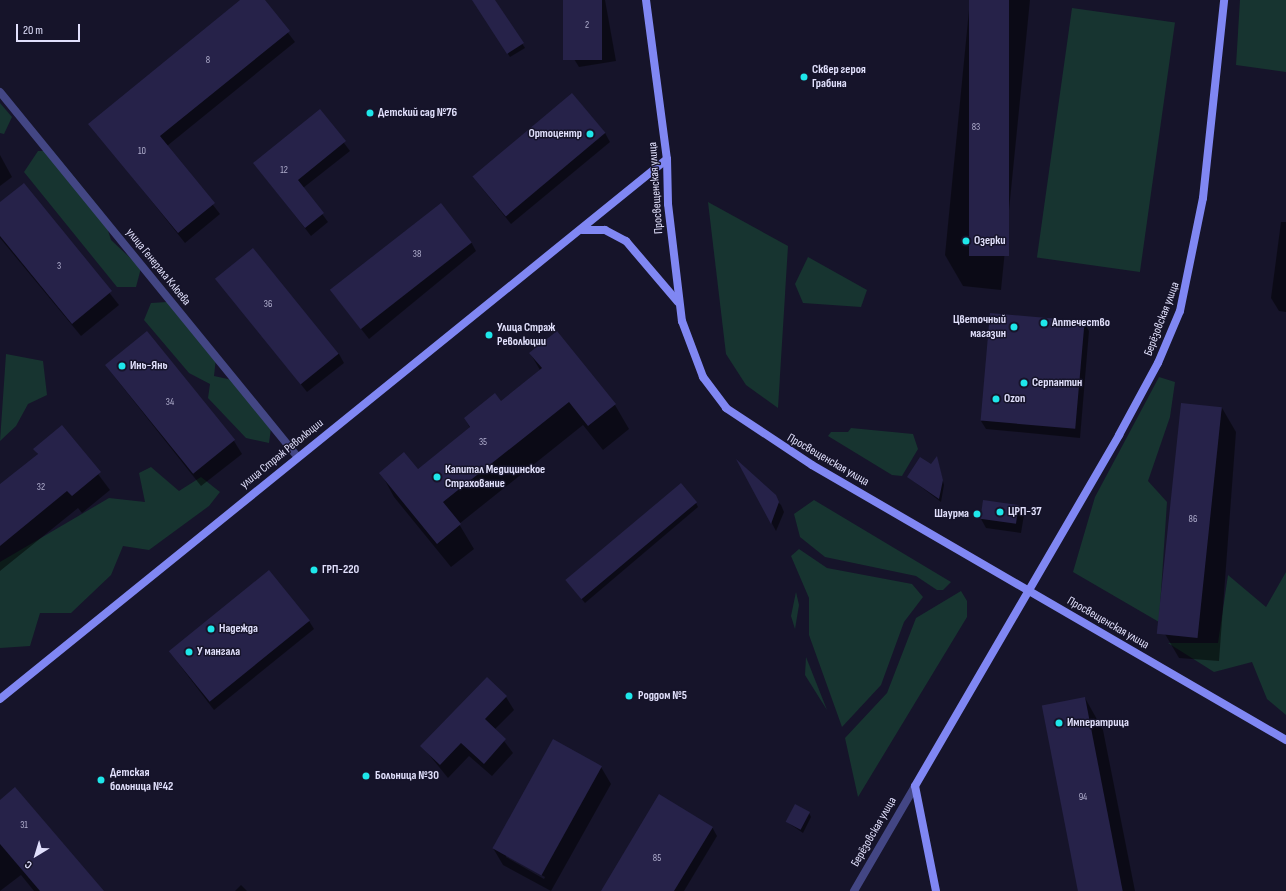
<!DOCTYPE html>
<html>
<head>
<meta charset="utf-8">
<style>
  body { margin:0 }
  #map { position:relative; width:1286px; height:891px; overflow:hidden; background:#16142a; font-family:"Sofia Sans Condensed",sans-serif }
  div>[style] { position:absolute }
  [style*='--x'] { left:calc(var(--x)*1px); top:calc(var(--y)*1px); width:calc(var(--w)*1px); rotate:calc(var(--a)*1deg) }
  .green>* { inset:0; background:#173430; transform-origin:0 0 }
  .shadow>* { inset:0; background:#0007 }
  .building>* { inset:0; background:#262249; transform-origin:0 0 }
  .street>* { height:8px; margin:-4px; padding:0 4px; transform-origin:4px; border-radius:4px; background:#434684 }
  .secondary>* { height:8px; margin:-4px; padding:0 4px; transform-origin:4px; border-radius:4px; background:#8087f3 }
  .dots>* { width:11px; height:11px; translate:-50% -50%; box-sizing:border-box; border:2px solid #16142a; border-radius:50% }
  span { translate:-50% -50%; white-space:nowrap; text-align:center; line-height:1.15; -webkit-text-stroke:3px #16142a; paint-order:stroke }
  .number-label { font-size:10px; color:#b2b0cf }
  .number-label span { -webkit-text-stroke-width:0 }
  .poi-label { font-size:12px; color:#e1e0fc; font-weight:700 }
  .left { translate:0 -50%; text-align:left }
  .right { translate:-100% -50%; text-align:right }
  .street-label { font-size:12px; color:#e1e0fc }
  .north { position:absolute; left:16px; top:835px; width:40px; height:40px; -webkit-text-stroke:3px #16142a; paint-order:stroke; rotate:218deg; font-size:11px; font-weight:700; line-height:16px; text-align:center; color:#e1e0fc }
  .north::after { content:''; display:block; margin:auto; width:14px; height:18px; background:#e1e0fc; clip-path:polygon(50% 0,100% 100%,50% 72%,0 100%) }
  .scale { position:absolute; left:16px; top:24px; width:64px; height:18px; box-sizing:border-box; border:2px solid #e1e0fc; border-top:0; padding-left:5px; font-size:12px; line-height:14px; white-space:nowrap; color:#e1e0fc; -webkit-text-stroke:3px #16142a; paint-order:stroke }
</style>
</head>
<body>
<div id="map">
  <div class="green">
    <i style="clip-path:polygon(1240px 0,1286px 0,1286px 72px,1236px 65px)"></i>
    <i style="left:1072px;top:8px;width:104px;height:252px;rotate:8deg"></i>
    <i style="clip-path:polygon(0 103px,12px 117px,4px 134px,0 133px)"></i>
    <i style="clip-path:polygon(38px 151px,53px 151px,102px 211px,111px 240px,141px 268px,136px 287px,117px 287px,24px 172px)"></i>
    <i style="clip-path:polygon(708px 202px,788px 246px,778px 408px,746px 385px,726px 354px)"></i>
    <i style="clip-path:polygon(808px 257px,867px 290px,861px 307px,803px 303px,795px 284px)"></i>
    <i style="clip-path:polygon(167px 302px,216px 358px,214px 376px,237px 381px,272px 421px,269px 443px,246px 438px,208px 398px,210px 384px,189px 373px,144px 320px,151px 303px)"></i>
    <i style="clip-path:polygon(6px 354px,43px 361px,47px 395px,28px 404px,16px 426px,0 441px)"></i>
    <i style="clip-path:polygon(1159px 377px,1175px 382px,1170px 417px,1148px 481px,1167px 502px,1159px 622px,1073px 572px,1095px 497px)"></i>
    <i style="clip-path:polygon(851px 428px,913px 434px,918px 449px,902px 476px,892px 475px,828px 436px,831px 432px,848px 432px)"></i>
    <i style="clip-path:polygon(151px 467px,179px 491px,201px 477px,220px 492px,209px 506px,149px 550px,123px 546px,111px 575px,71px 613px,40px 613px,30px 646px,0 648px,0 562px,109px 498px,145px 502px,139px 473px)"></i>
    <i style="clip-path:polygon(814px 500px,951px 582px,943px 590px,937px 590px,916px 576px,825px 557px,800px 537px,794px 514px)"></i>
    <i style="clip-path:polygon(799px 549px,827px 568px,912px 584px,923px 597px,904px 622px,881px 685px,842px 727px,809px 635px,809px 598px,791px 556px)"></i>
    <i style="clip-path:polygon(1286px 572px,1286px 715px,1267px 699px,1252px 662px,1214px 672px,1168px 643px,1218px 643px,1228px 575px,1266px 607px)"></i>
    <i style="clip-path:polygon(961px 591px,967px 601px,967px 617px,858px 797px,845px 738px,887px 693px,916px 618px)"></i>
    <i style="clip-path:polygon(796px 592px,799px 605px,795px 629px,791px 616px)"></i>
    <i style="clip-path:polygon(806px 657px,827px 710px,805px 675px)"></i>
  </div>
  <div class="shadow">
    <i style="clip-path:polygon(242px 0,263px 0,295px 42px,167px 146px,220px 214px,185px 243px,90px 124px)"></i>
    <i style="clip-path:polygon(473px 0,494px 0,525px 48px,510px 57px)"></i>
    <i style="clip-path:polygon(564px 0,605px 0,616px 61px,579px 67px,574px 59px)"></i>
    <i style="clip-path:polygon(970px 0,1030px 0,1001px 290px,963px 286px,945px 255px)"></i>
    <i style="clip-path:polygon(320px 111px,350px 151px,303px 188px,328px 222px,311px 236px,254px 163px)"></i>
    <i style="clip-path:polygon(605px 133px,610px 142px,511px 224px,473px 177px)"></i>
    <i style="clip-path:polygon(0 155px,12px 177px,0 186px)"></i>
    <i style="clip-path:polygon(23px 184px,119px 305px,81px 336px,0 238px,0 203px)"></i>
    <i style="clip-path:polygon(1281px 222px,1286px 222px,1286px 312px,1279px 311px,1271px 298px)"></i>
    <i style="clip-path:polygon(471px 242px,476px 251px,369px 339px,333px 293px)"></i>
    <i style="clip-path:polygon(217px 279px,339px 354px,344px 363px,307px 392px)"></i>
    <i style="clip-path:polygon(1084px 322px,1089px 331px,1080px 438px,986px 429px,981px 421px)"></i>
    <i style="clip-path:polygon(530px 353px,615px 405px,629px 429px,603px 450px,583px 425px,459px 524px,474px 549px,451px 567px,394px 497px,381px 473px,417px 470px,470px 428px,465px 419px,501px 402px,540px 370px)"></i>
    <i style="clip-path:polygon(106px 366px,234px 441px,242px 454px,201px 486px)"></i>
    <i style="clip-path:polygon(1222px 408px,1236px 432px,1219px 661px,1179px 658px,1165px 634px)"></i>
    <i style="clip-path:polygon(62px 426px,110px 490px,82px 513px,78px 508px,0 571px,0 486px,38px 455px,35px 449px)"></i>
    <i style="clip-path:polygon(937px 458px,944px 485px,941px 502px,908px 477px,931px 466px)"></i>
    <i style="clip-path:polygon(740px 464px,781px 505px,784px 512px,776px 531px)"></i>
    <i style="clip-path:polygon(696px 503px,698px 507px,585px 603px,570px 585px)"></i>
    <i style="clip-path:polygon(1019px 506px,1024px 515px,1021px 533px,986px 528px,981px 519px)"></i>
    <i style="clip-path:polygon(309px 621px,314px 629px,214px 710px,169px 651px)"></i>
    <i style="clip-path:polygon(506px 697px,514px 710px,495px 729px,513px 753px,492px 776px,469px 756px,448px 778px,422px 746px)"></i>
    <i style="clip-path:polygon(1085px 698px,1103px 730px,1135px 891px,1080px 891px)"></i>
    <i style="clip-path:polygon(evenodd,601px 767px,611px 784px,551px 891px,503px 865px,493px 848px,601px 767px,506px 855px,545px 877px,544px 879px,506px 857px,506px 855px)"></i>
    <i style="clip-path:polygon(0 801px,103px 891px,34px 891px,21px 875px,0 891px)"></i>
    <i style="clip-path:polygon(809px 813px,811px 817px,803px 833px,787px 822px)"></i>
    <i style="clip-path:polygon(712px 827px,717px 836px,684px 891px,602px 891px)"></i>
    <i style="clip-path:polygon(241px 885px,247px 891px,235px 891px)"></i>
  </div>
  <div class="building">
    <i style="clip-path:polygon(240px 0,265px 0,290px 31px,160px 136px,215px 203px,178px 233px,88px 124px)"></i>
    <i style="clip-path:polygon(472px 0,495px 0,524px 43px,507px 54px)"></i>
    <i style="left:563px;top:0;width:39px;height:60px"></i>
    <i style="left:969px;top:0;width:40px;height:256px"></i>
    <i style="left:572px;top:93px;width:52px;height:130px;rotate:50deg"></i>
    <i style="clip-path:polygon(320px 109px,346px 141px,298px 180px,324px 213px,305px 228px,253px 163px)"></i>
    <i style="clip-path:polygon(24px 183px,112px 291px,72px 324px,0 236px,0 202px)"></i>
    <i style="left:441px;top:203px;width:50px;height:141px;rotate:52deg"></i>
    <i style="left:253px;top:248px;width:136px;height:49px;rotate:51deg"></i>
    <i style="left:990px;top:313px;width:95px;height:108px;rotate:5deg"></i>
    <i style="left:147px;top:331px;width:140px;height:54px;rotate:51deg"></i>
    <i style="clip-path:polygon(557px 331px,616px 404px,588px 426px,569px 402px,443px 502px,461px 524px,437px 544px,379px 473px,404px 452px,418px 469px,470px 427px,464px 418px,495px 393px,501px 401px,542px 368px,529px 353px)"></i>
    <i style="left:1181px;top:403px;width:41px;height:232px;rotate:6deg"></i>
    <i style="clip-path:polygon(62px 425px,101px 472px,72px 496px,67px 491px,0 546px,0 484px,38px 454px,33px 449px)"></i>
    <i style="clip-path:polygon(937px 456px,943px 480px,939px 499px,907px 477px,920px 457px,931px 464px)"></i>
    <i style="clip-path:polygon(736px 459px,776px 495px,779px 502px,771px 524px)"></i>
    <i style="left:681px;top:483px;width:25px;height:151px;rotate:50deg"></i>
    <i style="left:983px;top:500px;width:36px;height:19px;rotate:8deg"></i>
    <i style="left:269px;top:570px;width:65px;height:129px;rotate:51deg"></i>
    <i style="clip-path:polygon(487px 677px,507px 696px,485px 719px,506px 739px,484px 764px,461px 743px,440px 765px,420px 746px)"></i>
    <i style="left:1085px;top:697px;width:198px;height:44px;rotate:79deg"></i>
    <i style="left:553px;top:739px;width:56px;height:125px;rotate:29deg"></i>
    <i style="clip-path:polygon(15px 787px,104px 891px,40px 891px,0 844px,0 800px)"></i>
    <i style="clip-path:polygon(659px 794px,713px 827px,674px 891px,601px 891px)"></i>
    <i style="left:795px;top:804px;width:17px;height:20px;rotate:28deg"></i>
  </div>
  <div class="street">
    <i style="--x:0;--y:92;--w:470;--a:50.8"></i>
    <i style="--x:854;--y:891;--w:121;--a:-59.8"></i>
  </div>
  <div class="secondary">
    <i style="--x:646;--y:0;--w:160;--a:82.5"></i>
    <i style="--x:667;--y:159;--w:45;--a:88.7"></i>
    <i style="--x:668;--y:204;--w:118;--a:83.2"></i>
    <i style="--x:682;--y:321;--w:60;--a:69.4"></i>
    <i style="--x:703;--y:377;--w:39;--a:53"></i>
    <i style="--x:726;--y:408;--w:103;--a:33.5"></i>
    <i style="--x:812;--y:465;--w:548;--a:30.12"></i>
    <i style="--x:582;--y:230;--w:23;--a:0"></i>
    <i style="--x:605;--y:230;--w:24;--a:28"></i>
    <i style="--x:626;--y:241;--w:80;--a:49.6"></i>
    <i style="--x:0;--y:699;--w:858;--a:-38.99"></i>
    <i style="--x:936;--y:891;--w:107;--a:-101.3"></i>
    <i style="--x:915;--y:786;--w:406;--a:-59.8"></i>
    <i style="--x:1119;--y:435;--w:82;--a:-61.6"></i>
    <i style="--x:1158;--y:363;--w:56;--a:-67.1"></i>
    <i style="--x:1180;--y:311;--w:115;--a:-78.5"></i>
    <i style="--x:1203;--y:198;--w:199;--a:-83.9"></i>
  </div>
  <div class="dots">
    <i style="left:804px;top:77px;background:#1ee7ea"></i>
    <i style="left:370px;top:113px;background:#1ee7ea"></i>
    <i style="left:590px;top:134px;background:#1ee7ea"></i>
    <i style="left:966px;top:241px;background:#1ee7ea"></i>
    <i style="left:1044px;top:323px;background:#1ee7ea"></i>
    <i style="left:1014px;top:327px;background:#1ee7ea"></i>
    <i style="left:489px;top:335px;background:#1ee7ea"></i>
    <i style="left:122px;top:366px;background:#1ee7ea"></i>
    <i style="left:1024px;top:383px;background:#1ee7ea"></i>
    <i style="left:996px;top:399px;background:#1ee7ea"></i>
    <i style="left:437px;top:477px;background:#1ee7ea"></i>
    <i style="left:1000px;top:512px;background:#1ee7ea"></i>
    <i style="left:977px;top:514px;background:#1ee7ea"></i>
    <i style="left:314px;top:570px;background:#1ee7ea"></i>
    <i style="left:211px;top:629px;background:#1ee7ea"></i>
    <i style="left:189px;top:652px;background:#1ee7ea"></i>
    <i style="left:629px;top:696px;background:#1ee7ea"></i>
    <i style="left:1059px;top:723px;background:#1ee7ea"></i>
    <i style="left:366px;top:776px;background:#1ee7ea"></i>
    <i style="left:101px;top:780px;background:#1ee7ea"></i>
  </div>
  <div class="number-label">
    <span style="left:587px;top:26px">2</span>
    <span style="left:208px;top:61px">8</span>
    <span style="left:976px;top:128px">83</span>
    <span style="left:142px;top:152px">10</span>
    <span style="left:284px;top:171px">12</span>
    <span style="left:417px;top:255px">38</span>
    <span style="left:59px;top:267px">3</span>
    <span style="left:268px;top:305px">36</span>
    <span style="left:170px;top:403px">34</span>
    <span style="left:483px;top:443px">35</span>
    <span style="left:41px;top:488px">32</span>
    <span style="left:1193px;top:520px">86</span>
    <span style="left:1083px;top:798px">94</span>
    <span style="left:24px;top:826px">31</span>
    <span style="left:657px;top:859px">85</span>
  </div>
  <div class="poi-label">
    <span class="left" style="left:812px;top:77px">Сквер героя<br>Грабина</span>
    <span class="left" style="left:378px;top:113px">Детский сад №76</span>
    <span class="right" style="left:582px;top:134px">Ортоцентр</span>
    <span class="left" style="left:974px;top:241px">Озерки</span>
    <span class="right" style="left:1006px;top:327px">Цветочный<br>магазин</span>
    <span class="left" style="left:1052px;top:323px">Аптечество</span>
    <span class="left" style="left:497px;top:335px">Улица Страж<br>Революции</span>
    <span class="left" style="left:130px;top:366px">Инь-Янь</span>
    <span class="left" style="left:1032px;top:383px">Серпантин</span>
    <span class="left" style="left:1004px;top:399px">Ozon</span>
    <span class="left" style="left:445px;top:477px">Капитал Медицинское<br>Страхование</span>
    <span class="left" style="left:1008px;top:512px">ЦРП-37</span>
    <span class="right" style="left:969px;top:514px">Шаурма</span>
    <span class="left" style="left:322px;top:570px">ГРП-220</span>
    <span class="left" style="left:219px;top:629px">Надежда</span>
    <span class="left" style="left:197px;top:652px">У мангала</span>
    <span class="left" style="left:638px;top:696px">Роддом №5</span>
    <span class="left" style="left:1067px;top:723px">Императрица</span>
    <span class="left" style="left:110px;top:780px">Детская<br>больница №42</span>
    <span class="left" style="left:375px;top:776px">Больница №30</span>
  </div>
  <div class="street-label">
    <span style="left:656px;top:188px;rotate:-94deg">Просвещенская улица</span>
    <span style="left:158px;top:267px;rotate:51deg">улица Генерала Клюева</span>
    <span style="left:1162px;top:319px;rotate:-69deg">Берёзовская улица</span>
    <span style="left:282px;top:454px;rotate:-39deg">улица Страж Революции</span>
    <span style="left:828px;top:460px;rotate:30deg">Просвещенская улица</span>
    <span style="left:1108px;top:623px;rotate:30deg">Просвещенская улица</span>
    <span style="left:874px;top:832px;rotate:-60deg">Берёзовская улица</span>
  </div>
  <div class="north">С</div>
  <div class="scale">20 m</div>
</div>
</body>
</html>
